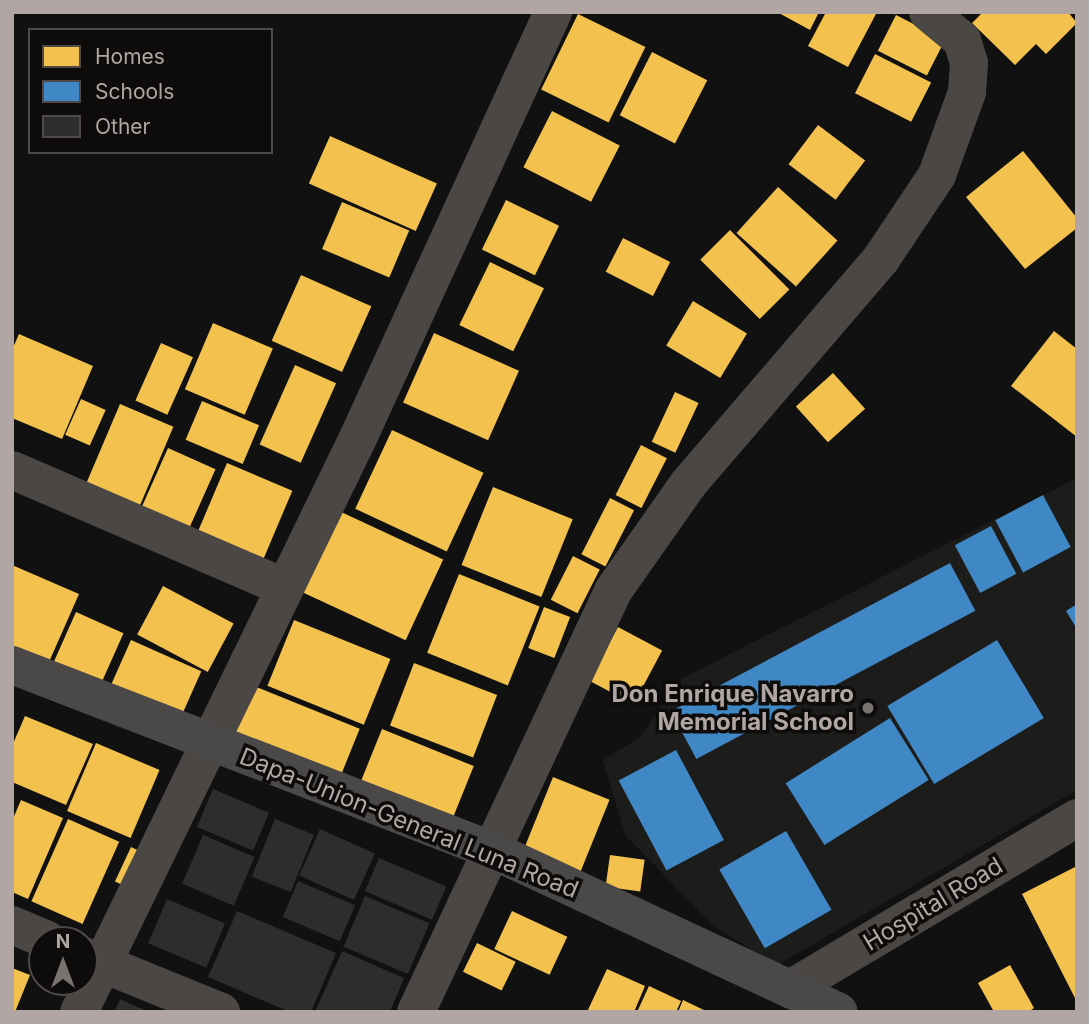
<!DOCTYPE html>
<html>
<head>
<meta charset="utf-8">
<style>
  body { margin:0 }
  #map { position:relative; width:1089px; height:1024px; overflow:hidden; background:#111; font-family:Inter,sans-serif }
  div>[style] { position:absolute }
  [style*='--x'] { left:calc(var(--x)*1px); top:calc(var(--y)*1px); width:calc(var(--w)*1px); rotate:calc(var(--a)*1deg) }
  .built>* { inset:0; background:#1c1c1b }
  .homes>* { inset:0; background:#f2c14e; transform-origin:0 0 }
  .schools>* { inset:0; background:#3f88c5; transform-origin:0 0 }
  .building>* { inset:0; background:#2e2d2d; transform-origin:0 0 }
  .minor>* { height:38px; margin:-19px; padding:0 19px; transform-origin:19px; border-radius:19px; background:#4a4745 }
  .major>* { height:38px; margin:-19px; padding:0 19px; transform-origin:19px; border-radius:19px; background:#4b4848 }
  .dots>* { width:19px; height:19px; translate:-50% -50%; box-sizing:border-box; border:4px solid #0d0c0b; border-radius:50% }
  span { translate:-50% -50%; white-space:nowrap; text-align:center; line-height:1.15; -webkit-text-stroke:7px #0d0c0b; paint-order:stroke }
  .poi-label { font-size:24px; color:#b1a6a3; font-weight:700 }
  .right { translate:-100% -50%; text-align:right }
  .street-label { font-size:24px; color:#b1a6a3 }
  .frame { position:absolute; inset:0; border:14px solid #b1a6a3; pointer-events:none }
  .legend { position:absolute; left:28px; top:28px; width:245px; height:126px; box-sizing:border-box; background:#0d0c0b; border:2px solid #4f4a48; margin:0; padding:9px 12px; list-style:none; font-size:21px; color:#b1a6a3 }
  .legend li { display:flex; align-items:center; gap:14px; height:35px }
  .legend b { width:35px; border:2px solid #4f4a48 }
  .north { position:absolute; left:28px; top:926px; width:70px; height:70px; box-sizing:border-box; background:#0d0c0b; border:2px solid #4f4a48; border-radius:50%; rotate:0deg; font-size:19px; font-weight:700; line-height:28px; text-align:center; color:#b1a6a3 }
  .north::after { content:''; display:block; margin:auto; width:24px; height:32px; background:#797270; clip-path:polygon(50% 0,100% 100%,50% 72%,0 100%) }
</style>
</head>
<body>
<div id="map">
  <div class="built">
    <i style="clip-path:polygon(1077px 478px,1077px 790px,776px 966px,714px 926px,625px 835px,603px 760px,640px 737px,679px 680px)"></i>
  </div>
  <div class="homes">
    <i style="clip-path:polygon(777px 12px,819px 12px,810px 30px)"></i>
    <i style="clip-path:polygon(826px 12px,877px 12px,848px 67px,808px 46px)"></i>
    <i style="clip-path:polygon(983px 12px,1068px 12px,1077px 23px,1046px 54px,1036px 44px,1015px 65px,972px 23px)"></i>
    <i style="left:578px;top:14px;width:75px;height:84px;rotate:26deg"></i>
    <i style="left:896px;top:15px;width:55px;height:40px;rotate:27deg"></i>
    <i style="left:652px;top:52px;width:62px;height:71px;rotate:27deg"></i>
    <i style="left:875px;top:54px;width:63px;height:44px;rotate:27deg"></i>
    <i style="left:552px;top:111px;width:76px;height:63px;rotate:27deg"></i>
    <i style="left:818px;top:125px;width:59px;height:49px;rotate:37deg"></i>
    <i style="left:330px;top:136px;width:117px;height:52px;rotate:24deg"></i>
    <i style="clip-path:polygon(1023px 151px,1077px 218px,1077px 228px,1025px 269px,966px 197px)"></i>
    <i style="left:778px;top:187px;width:80px;height:62px;rotate:42deg"></i>
    <i style="left:506px;top:200px;width:59px;height:55px;rotate:26deg"></i>
    <i style="left:342px;top:202px;width:73px;height:51px;rotate:23deg"></i>
    <i style="left:730px;top:230px;width:84px;height:42px;rotate:45deg"></i>
    <i style="left:623px;top:238px;width:53px;height:38px;rotate:27deg"></i>
    <i style="left:490px;top:262px;width:60px;height:70px;rotate:26deg"></i>
    <i style="left:301px;top:275px;width:77px;height:72px;rotate:24deg"></i>
    <i style="left:693px;top:301px;width:63px;height:52px;rotate:31deg"></i>
    <i style="left:213px;top:323px;width:65px;height:72px;rotate:23deg"></i>
    <i style="clip-path:polygon(1054px 331px,1077px 349px,1077px 437px,1011px 386px)"></i>
    <i style="left:434px;top:333px;width:93px;height:76px;rotate:24deg"></i>
    <i style="clip-path:polygon(19px 334px,93px 366px,62px 439px,12px 418px,12px 350px)"></i>
    <i style="left:161px;top:343px;width:35px;height:63px;rotate:24deg"></i>
    <i style="left:295px;top:365px;width:45px;height:87px;rotate:24deg"></i>
    <i style="left:833px;top:373px;width:48px;height:50px;rotate:48deg"></i>
    <i style="left:675px;top:392px;width:26px;height:55px;rotate:25deg"></i>
    <i style="left:81px;top:399px;width:27px;height:39px;rotate:24deg"></i>
    <i style="left:202px;top:401px;width:62px;height:42px;rotate:23deg"></i>
    <i style="left:120px;top:404px;width:58px;height:87px;rotate:23deg"></i>
    <i style="left:392px;top:430px;width:101px;height:87px;rotate:25deg"></i>
    <i style="left:641px;top:445px;width:29px;height:56px;rotate:27deg"></i>
    <i style="left:168px;top:448px;width:52px;height:71px;rotate:24deg"></i>
    <i style="left:227px;top:463px;width:71px;height:83px;rotate:23deg"></i>
    <i style="left:493px;top:487px;width:86px;height:84px;rotate:22deg"></i>
    <i style="left:610px;top:498px;width:27px;height:63px;rotate:27deg"></i>
    <i style="left:339px;top:511px;width:115px;height:89px;rotate:25deg"></i>
    <i style="left:573px;top:556px;width:30px;height:49px;rotate:27deg"></i>
    <i style="clip-path:polygon(12px 565px,79px 594px,49px 662px,12px 646px)"></i>
    <i style="left:459px;top:574px;width:87px;height:85px;rotate:22deg"></i>
    <i style="left:163px;top:586px;width:80px;height:55px;rotate:28deg"></i>
    <i style="left:544px;top:607px;width:28px;height:44px;rotate:21deg"></i>
    <i style="left:76px;top:612px;width:52px;height:55px;rotate:24deg"></i>
    <i style="left:294px;top:620px;width:104px;height:71px;rotate:22deg"></i>
    <i style="left:618px;top:627px;width:50px;height:61px;rotate:28deg"></i>
    <i style="left:131px;top:640px;width:77px;height:55px;rotate:24deg"></i>
    <i style="left:414px;top:663px;width:89px;height:67px;rotate:21deg"></i>
    <i style="left:254px;top:686px;width:114px;height:59px;rotate:22deg"></i>
    <i style="clip-path:polygon(25px 716px,93px 744px,66px 805px,12px 782px,12px 746px)"></i>
    <i style="left:382px;top:729px;width:99px;height:63px;rotate:22deg"></i>
    <i style="left:96px;top:743px;width:69px;height:74px;rotate:23deg"></i>
    <i style="left:553px;top:777px;width:61px;height:83px;rotate:22deg"></i>
    <i style="clip-path:polygon(21px 800px,63px 818px,28px 899px,12px 892px,12px 821px)"></i>
    <i style="left:68px;top:819px;width:56px;height:90px;rotate:24deg"></i>
    <i style="left:131px;top:847px;width:23px;height:38px;rotate:25deg"></i>
    <i style="left:610px;top:855px;width:35px;height:32px;rotate:8deg"></i>
    <i style="clip-path:polygon(1077px 866px,1077px 1002px,1022px 894px)"></i>
    <i style="left:512px;top:911px;width:61px;height:42px;rotate:25deg"></i>
    <i style="left:477px;top:943px;width:43px;height:32px;rotate:26deg"></i>
    <i style="clip-path:polygon(1010px 965px,1034px 1008px,1028px 1012px,994px 1012px,978px 983px)"></i>
    <i style="clip-path:polygon(12px 968px,30px 975px,15px 1012px,12px 1012px)"></i>
    <i style="clip-path:polygon(607px 969px,645px 986px,634px 1012px,587px 1012px)"></i>
    <i style="clip-path:polygon(649px 986px,681px 1001px,676px 1012px,637px 1012px)"></i>
    <i style="clip-path:polygon(683px 1000px,708px 1012px,678px 1012px)"></i>
  </div>
  <div class="schools">
    <i style="left:1043px;top:495px;width:59px;height:54px;rotate:62deg"></i>
    <i style="left:991px;top:526px;width:54px;height:41px;rotate:62deg"></i>
    <i style="left:950px;top:563px;width:54px;height:316px;rotate:62deg"></i>
    <i style="clip-path:polygon(1077px 604px,1077px 629px,1066px 611px)"></i>
    <i style="left:997px;top:640px;width:91px;height:128px;rotate:59deg"></i>
    <i style="left:890px;top:718px;width:73px;height:123px;rotate:58deg"></i>
    <i style="left:676px;top:750px;width:102px;height:65px;rotate:62deg"></i>
    <i style="left:786px;top:831px;width:91px;height:77px;rotate:60deg"></i>
  </div>
  <div class="building">
    <i style="left:213px;top:789px;width:61px;height:41px;rotate:23deg"></i>
    <i style="left:275px;top:819px;width:42px;height:62px;rotate:22deg"></i>
    <i style="left:320px;top:829px;width:60px;height:51px;rotate:24deg"></i>
    <i style="left:203px;top:835px;width:56px;height:53px;rotate:23deg"></i>
    <i style="left:379px;top:858px;width:73px;height:36px;rotate:23deg"></i>
    <i style="left:298px;top:881px;width:62px;height:39px;rotate:23deg"></i>
    <i style="left:365px;top:896px;width:70px;height:55px;rotate:23deg"></i>
    <i style="left:167px;top:899px;width:63px;height:48px;rotate:23deg"></i>
    <i style="clip-path:polygon(237px 911px,336px 953px,311px 1012px,290px 1012px,208px 977px)"></i>
    <i style="clip-path:polygon(342px 951px,404px 978px,390px 1012px,315px 1012px)"></i>
    <i style="clip-path:polygon(120px 999px,149px 1012px,114px 1012px)"></i>
  </div>
  <div class="minor">
    <i style="--x:12;--y:470;--w:293;--a:23.3"></i>
    <i style="--x:12;--y:925;--w:38;--a:23"></i>
    <i style="--x:84;--y:956;--w:148;--a:22.2"></i>
    <i style="--x:790;--y:989;--w:334;--a:-30.8"></i>
    <i style="--x:79;--y:1012;--w:638;--a:-64.08"></i>
    <i style="--x:358;--y:438;--w:469;--a:-65.4"></i>
    <i style="--x:416;--y:1012;--w:465;--a:-64.9"></i>
    <i style="--x:613;--y:591;--w:132;--a:-54.9"></i>
    <i style="--x:689;--y:483;--w:295;--a:-49.4"></i>
    <i style="--x:881;--y:259;--w:101;--a:-56.3"></i>
    <i style="--x:937;--y:175;--w:88;--a:-70.1"></i>
    <i style="--x:967;--y:92;--w:29;--a:-86"></i>
    <i style="--x:969;--y:63;--w:24;--a:-107"></i>
    <i style="--x:962;--y:40;--w:44;--a:-140.5"></i>
  </div>
  <div class="major">
    <i style="--x:12;--y:665;--w:519;--a:21.12"></i>
    <i style="--x:496;--y:852;--w:378;--a:25"></i>
  </div>
  <div class="dots">
    <i style="left:868px;top:708px;background:#797270"></i>
  </div>
  <div class="poi-label">
    <span class="right" style="left:854px;top:708px">Don Enrique Navarro<br>Memorial School</span>
  </div>
  <div class="street-label">
    <span style="left:409px;top:823px;rotate:22deg">Dapa-Union-General Luna Road</span>
    <span style="left:933px;top:904px;rotate:-31deg">Hospital Road</span>
  </div>
  <div class="frame"></div>
  <ul class="legend">
  <li><b style="height:19px;background:#f2c14e"></b>Homes</li>
  <li><b style="height:19px;background:#3f88c5"></b>Schools</li>
  <li><b style="height:19px;background:#2e2d2d"></b>Other</li>
  </ul>
  <div class="north">N</div>
</div>
</body>
</html>
